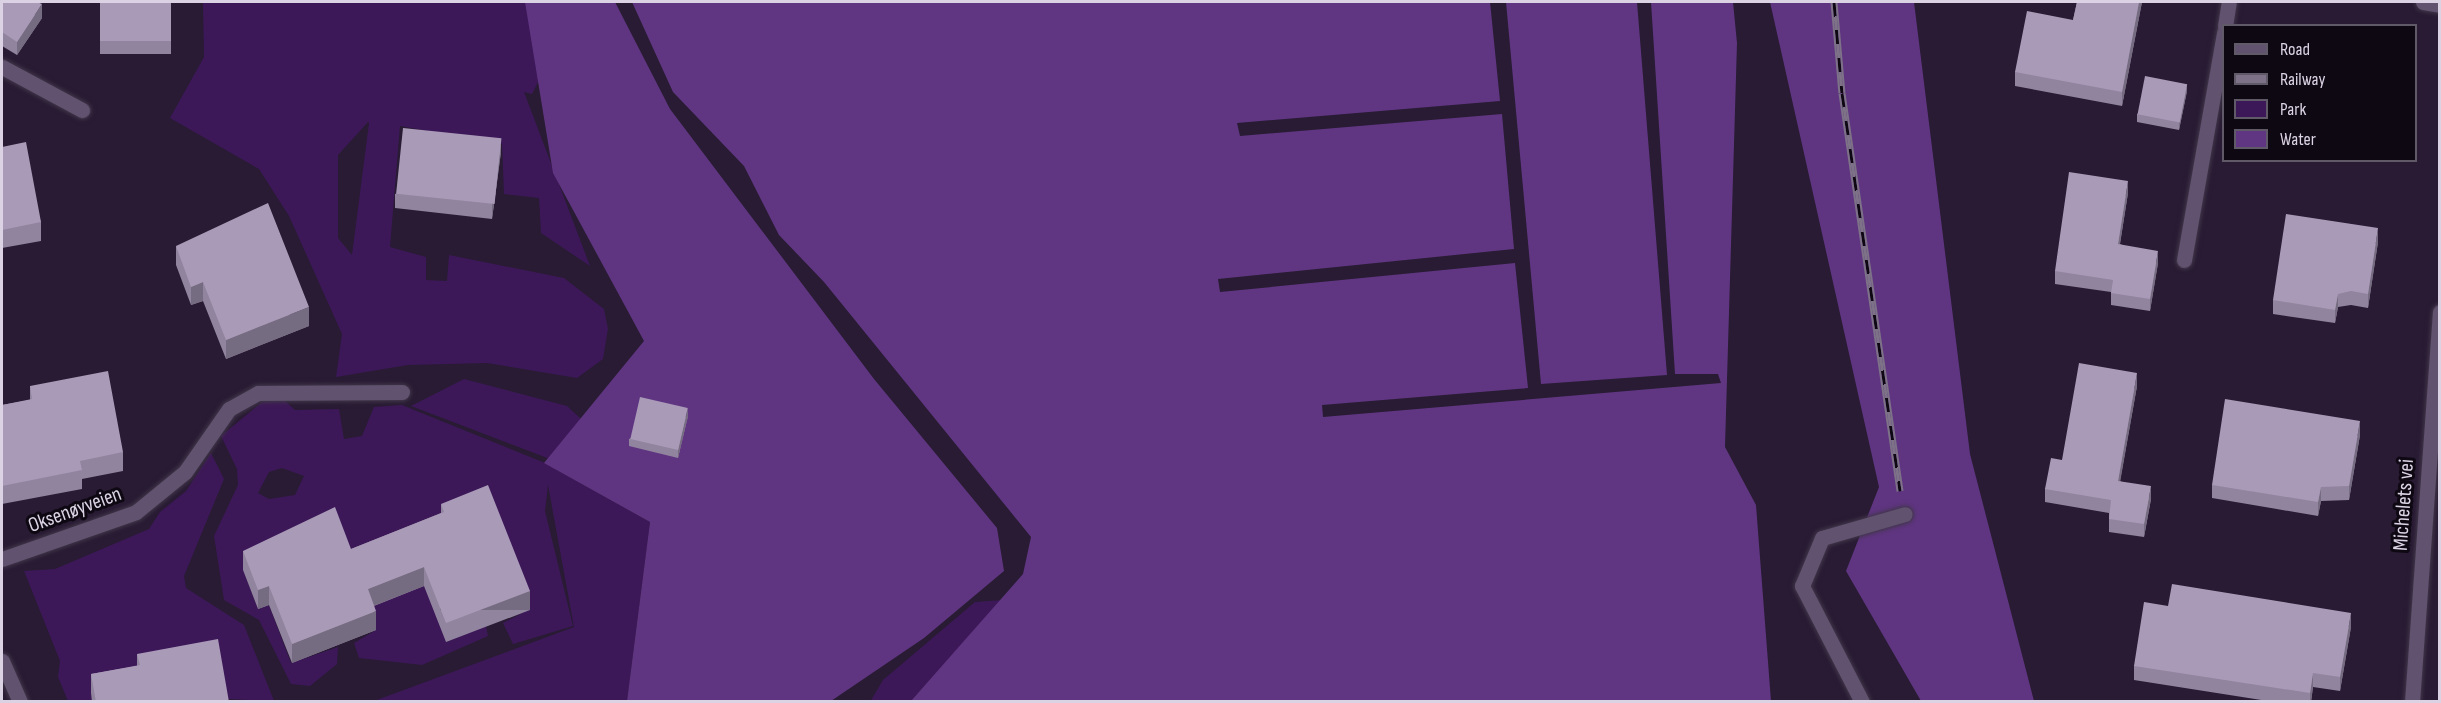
<!DOCTYPE html>
<html>
<head>
<meta charset="utf-8">
<style>
  body { margin:0 }
  #map { position:relative; width:2441px; height:703px; overflow:hidden; background:#281b33; font-family:"Sofia Sans Condensed",sans-serif }
  div>[style] { position:absolute }
  [style*='--x'] { left:calc(var(--x)*1px); top:calc(var(--y)*1px); width:calc(var(--w)*1px); rotate:calc(var(--a)*1deg) }
  .green>* { inset:0; background:#3d1858 }
  .forest>* { inset:0; background:#5f3581 }
  .water>* { inset:0; background:#603682 }
  .pier>* { inset:0; background:#281b33 }
  .roads { filter:drop-shadow(0 0 2px #41364a) drop-shadow(0 0 2px #41364a) }
  .service>* { height:15px; margin:-7.5px; padding:0 7.5px; transform-origin:7.5px; border-radius:7.5px; background:#61536f }
  .minor>* { height:15px; margin:-7.5px; padding:0 7.5px; transform-origin:7.5px; border-radius:7.5px; background:#61536f }
  .rail>* { height:7px; margin-top:-3.5px; transform-origin:0; background:repeating-linear-gradient(90deg,#0e0813 0 14px,#7d7287 0 28px); box-sizing:border-box; border-block:2px solid #7d7287 }
  .wall>* { inset:0; background:#91849e; transform-origin:0 0 }
  .shaded-wall>* { inset:0; background:#766c81; transform-origin:0 0 }
  .building>* { inset:0; background:#a99ab8; transform-origin:0 0 }
  span { translate:-50% -50%; white-space:nowrap; text-align:center; line-height:1.15; -webkit-text-stroke:6px #0e0813; paint-order:stroke }
  .street-label { font-size:21px; color:#dbd3e4 }
  .frame { position:absolute; inset:0; border:3px solid #dbd3e4; pointer-events:none }
  .legend { position:absolute; left:2222px; top:24px; width:195px; height:138px; box-sizing:border-box; background:#0e0813; border:2px solid #605967; margin:0; padding:8px 10px; list-style:none; font-size:18px; color:#dbd3e4 }
  .legend li { display:flex; align-items:center; gap:12px; height:30px }
  .legend b { width:30px; border:2px solid #605967 }
</style>
</head>
<body>
<div id="map">
  <div class="green">
    <i style="clip-path:polygon(evenodd,203px 2px,578px 2px,532px 94px,524px 92px,590px 266px,541px 233px,539px 198px,504px 194px,502px 144px,400px 126px,390px 247px,426px 257px,426px 280px,447px 281px,449px 255px,564px 278px,604px 309px,608px 329px,603px 359px,577px 378px,487px 363px,408px 365px,336px 377px,342px 334px,289px 216px,259px 169px,170px 118px,204px 57px,203px 2px,368px 122px,369px 123px,352px 255px,338px 238px,338px 155px,368px 122px)"></i>
    <i style="clip-path:polygon(evenodd,464px 379px,567px 406px,594px 431px,555px 469px,650px 522px,627px 701px,374px 701px,574px 627px,548px 485px,545px 511px,573px 626px,513px 644px,503px 623px,530px 609px,424px 586px,486px 626px,488px 636px,422px 665px,359px 658px,354px 643px,376px 630px,243px 569px,258px 609px,269px 605px,291px 663px,338px 647px,337px 664px,310px 686px,291px 684px,259px 620px,224px 600px,214px 536px,238px 485px,237px 469px,221px 436px,262px 402px,284px 400px,295px 410px,339px 409px,344px 439px,362px 436px,374px 407px,402px 405px,555px 467px,555px 461px,411px 406px,464px 379px,282px 468px,304px 476px,295px 495px,269px 499px,258px 493px,269px 472px,282px 468px)"></i>
    <i style="clip-path:polygon(211px 453px,224px 479px,184px 576px,186px 588px,244px 625px,274px 701px,91px 693px,92px 701px,68px 701px,58px 677px,60px 661px,24px 571px,55px 569px,149px 529px,160px 512px,186px 491px)"></i>
    <i style="clip-path:polygon(1002px 600px,911px 701px,870px 702px,883px 680px,975px 602px)"></i>
  </div>
  <div class="forest">
    <i style="clip-path:polygon(525px 2px,615px 2px,670px 109px,874px 379px,997px 528px,1004px 571px,924px 638px,831px 701px,627px 701px,650px 522px,544px 463px,644px 341px,553px 173px)"></i>
    <i style="clip-path:polygon(1770px 2px,1914px 2px,1970px 454px,2034px 701px,1921px 701px,1846px 571px,1879px 487px)"></i>
  </div>
  <div class="water">
    <i style="clip-path:polygon(632px 2px,1733px 2px,1737px 43px,1725px 447px,1756px 505px,1771px 701px,911px 701px,1023px 574px,1031px 537px,824px 282px,779px 235px,744px 166px,673px 92px)"></i>
  </div>
  <div class="pier">
    <i style="clip-path:polygon(1490px 2px,1506px 2px,1541px 384px,1667px 375px,1637px 2px,1651px 2px,1675px 374px,1718px 374px,1721px 383px,1323px 417px,1322px 405px,1528px 388px,1515px 263px,1220px 292px,1218px 279px,1514px 249px,1502px 114px,1240px 136px,1237px 123px,1500px 101px)"></i>
  </div>
  <div class="roads">
    <div class="service">
      <i style="--x:2423;--y:2;--w:17;--a:10"></i>
      <i style="--x:2225;--y:26;--w:24;--a:-81"></i>
      <i style="--x:2;--y:67;--w:91;--a:28.3"></i>
      <i style="--x:2184;--y:260;--w:231;--a:-80"></i>
      <i style="--x:1862;--y:702;--w:131;--a:-117.3"></i>
      <i style="--x:1802;--y:586;--w:52;--a:-67.4"></i>
      <i style="--x:1822;--y:538;--w:86;--a:-16.1"></i>
    </div>
    <div class="minor">
      <i style="--x:2;--y:559;--w:142;--a:-19.3"></i>
      <i style="--x:136;--y:512;--w:63;--a:-39.2"></i>
      <i style="--x:185;--y:472;--w:77;--a:-55.1"></i>
      <i style="--x:229;--y:409;--w:33;--a:-29"></i>
      <i style="--x:258;--y:393;--w:144;--a:-0.4"></i>
      <i style="--x:2;--y:661;--w:45;--a:66.3"></i>
      <i style="--x:2412;--y:702;--w:391;--a:-85.9"></i>
    </div>
  </div>
  <div class="rail">
    <i style="--x:1834;--y:2;--w:91;--a:85"></i>
    <i style="--x:1842;--y:93;--w:402;--a:81.7"></i>
  </div>
  <div class="wall">
    <i style="clip-path:polygon(2px 2px,42px 18px,17px 55px,2px 46px)"></i>
    <i style="left:100px;top:2px;width:71px;height:52px"></i>
    <i style="clip-path:polygon(2077px 2px,2142px 2px,2122px 106px,2015px 86px,2015px 72px,2073px 20px)"></i>
    <i style="clip-path:polygon(2187px 91px,2179px 130px,2137px 122px,2137px 114px)"></i>
    <i style="clip-path:polygon(2px 147px,41px 222px,41px 241px,2px 248px)"></i>
    <i style="clip-path:polygon(501px 152px,492px 219px,395px 208px,395px 194px)"></i>
    <i style="clip-path:polygon(2286px 160px,2328px 160px,2328px 162px)"></i>
    <i style="clip-path:polygon(2128px 193px,2120px 244px,2158px 263px,2150px 311px,2111px 305px,2111px 292px,2055px 284px,2055px 271px)"></i>
    <i style="clip-path:polygon(2378px 242px,2368px 308px,2351px 305px,2338px 307px,2335px 323px,2273px 314px,2273px 300px)"></i>
    <i style="clip-path:polygon(176px 246px,309px 326px,226px 359px,203px 301px,191px 305px,176px 265px)"></i>
    <i style="clip-path:polygon(30px 386px,123px 452px,123px 471px,82px 479px,82px 489px,2px 504px,2px 405px,30px 400px)"></i>
    <i style="clip-path:polygon(2137px 386px,2120px 481px,2151px 499px,2144px 537px,2109px 532px,2109px 513px,2045px 502px,2045px 489px,2062px 460px)"></i>
    <i style="clip-path:polygon(688px 416px,678px 458px,629px 446px,629px 439px)"></i>
    <i style="clip-path:polygon(2360px 435px,2349px 500px,2321px 501px,2318px 516px,2212px 498px,2212px 485px)"></i>
    <i style="clip-path:polygon(441px 504px,530px 610px,446px 642px,424px 586px,374px 606px,376px 630px,292px 663px,269px 605px,258px 609px,243px 570px,243px 551px,351px 549px,441px 513px)"></i>
    <i style="clip-path:polygon(2168px 606px,2351px 627px,2340px 691px,2313px 687px,2311px 702px,2274px 702px,2134px 680px,2134px 666px)"></i>
    <i style="clip-path:polygon(137px 654px,229px 702px,92px 702px,91px 693px,91px 674px,137px 666px)"></i>
  </div>
  <div class="shaded-wall">
    <i style="clip-path:polygon(2139px 2px,2142px 2px,2122px 106px,2122px 92px)"></i>
    <i style="clip-path:polygon(42px 4px,42px 18px,17px 55px,17px 42px)"></i>
    <i style="clip-path:polygon(2187px 84px,2187px 91px,2179px 130px,2179px 123px)"></i>
    <i style="clip-path:polygon(501px 139px,501px 152px,492px 219px,492px 205px)"></i>
    <i style="clip-path:polygon(2128px 181px,2128px 193px,2118px 256px,2118px 244px)"></i>
    <i style="clip-path:polygon(2378px 228px,2378px 242px,2368px 308px,2368px 294px)"></i>
    <i style="clip-path:polygon(2158px 251px,2158px 263px,2150px 311px,2150px 299px)"></i>
    <i style="clip-path:polygon(203px 282px,203px 301px,191px 305px,191px 287px)"></i>
    <i style="clip-path:polygon(2338px 294px,2338px 307px,2335px 323px,2335px 310px)"></i>
    <i style="clip-path:polygon(309px 307px,309px 326px,226px 359px,226px 340px)"></i>
    <i style="clip-path:polygon(2137px 373px,2137px 386px,2118px 494px,2118px 481px)"></i>
    <i style="clip-path:polygon(688px 408px,688px 416px,678px 458px,678px 450px)"></i>
    <i style="clip-path:polygon(2360px 421px,2360px 435px,2349px 500px,2349px 486px)"></i>
    <i style="clip-path:polygon(2151px 486px,2151px 499px,2144px 537px,2144px 524px)"></i>
    <i style="clip-path:polygon(2321px 487px,2321px 501px,2318px 516px,2318px 502px)"></i>
    <i style="clip-path:polygon(424px 567px,424px 586px,368px 608px,368px 589px)"></i>
    <i style="clip-path:polygon(269px 586px,269px 605px,258px 609px,258px 590px)"></i>
    <i style="left:530px;top:591px;width:19px;height:90px;rotate:90deg"></i>
    <i style="clip-path:polygon(376px 611px,376px 630px,292px 663px,292px 644px)"></i>
    <i style="clip-path:polygon(2351px 613px,2351px 627px,2340px 691px,2340px 677px)"></i>
    <i style="clip-path:polygon(2313px 673px,2313px 687px,2311px 702px,2310px 702px,2310px 693px)"></i>
  </div>
  <div class="building">
    <i style="clip-path:polygon(2px 2px,37px 2px,42px 4px,17px 42px,2px 32px)"></i>
    <i style="left:100px;top:2px;width:71px;height:39px"></i>
    <i style="clip-path:polygon(2077px 2px,2139px 2px,2122px 92px,2015px 72px,2027px 11px,2073px 20px)"></i>
    <i style="left:2145px;top:76px;width:43px;height:39px;rotate:11deg"></i>
    <i style="left:403px;top:128px;width:99px;height:66px;rotate:6deg"></i>
    <i style="clip-path:polygon(26px 142px,41px 222px,2px 230px,2px 147px)"></i>
    <i style="clip-path:polygon(2069px 172px,2128px 181px,2118px 244px,2158px 251px,2150px 299px,2111px 293px,2113px 280px,2055px 271px)"></i>
    <i style="clip-path:polygon(268px 203px,309px 307px,226px 340px,203px 282px,191px 287px,176px 246px)"></i>
    <i style="clip-path:polygon(2286px 214px,2378px 228px,2368px 294px,2351px 291px,2338px 294px,2335px 310px,2273px 300px)"></i>
    <i style="clip-path:polygon(2079px 363px,2137px 373px,2118px 481px,2151px 486px,2144px 524px,2109px 519px,2111px 500px,2045px 489px,2051px 458px,2062px 460px)"></i>
    <i style="clip-path:polygon(108px 371px,123px 452px,80px 461px,82px 470px,2px 486px,2px 405px,32px 399px,30px 386px)"></i>
    <i style="left:640px;top:397px;width:49px;height:43px;rotate:13deg"></i>
    <i style="clip-path:polygon(2225px 399px,2360px 421px,2349px 486px,2321px 487px,2318px 502px,2212px 485px)"></i>
    <i style="clip-path:polygon(488px 485px,530px 591px,446px 623px,424px 567px,368px 589px,376px 611px,292px 644px,269px 586px,258px 590px,243px 551px,335px 507px,351px 549px,444px 512px,441px 504px)"></i>
    <i style="clip-path:polygon(2172px 584px,2351px 613px,2340px 677px,2313px 673px,2310px 693px,2134px 666px,2144px 602px,2168px 606px)"></i>
    <i style="clip-path:polygon(218px 639px,229px 702px,96px 702px,91px 674px,140px 665px,137px 654px)"></i>
  </div>
  <div class="street-label">
    <span style="left:2404px;top:505px;rotate:-86deg">Michelets vei</span>
    <span style="left:75px;top:510px;rotate:-20deg">Oksenøyveien</span>
  </div>
  <div class="frame"></div>
  <ul class="legend">
  <li><b style="height:8px;background:#61536f"></b>Road</li>
  <li><b style="height:8px;background:#7d7287"></b>Railway</li>
  <li><b style="height:16px;background:#3d1858"></b>Park</li>
  <li><b style="height:16px;background:#603682"></b>Water</li>
  </ul>
</div>
</body>
</html>
